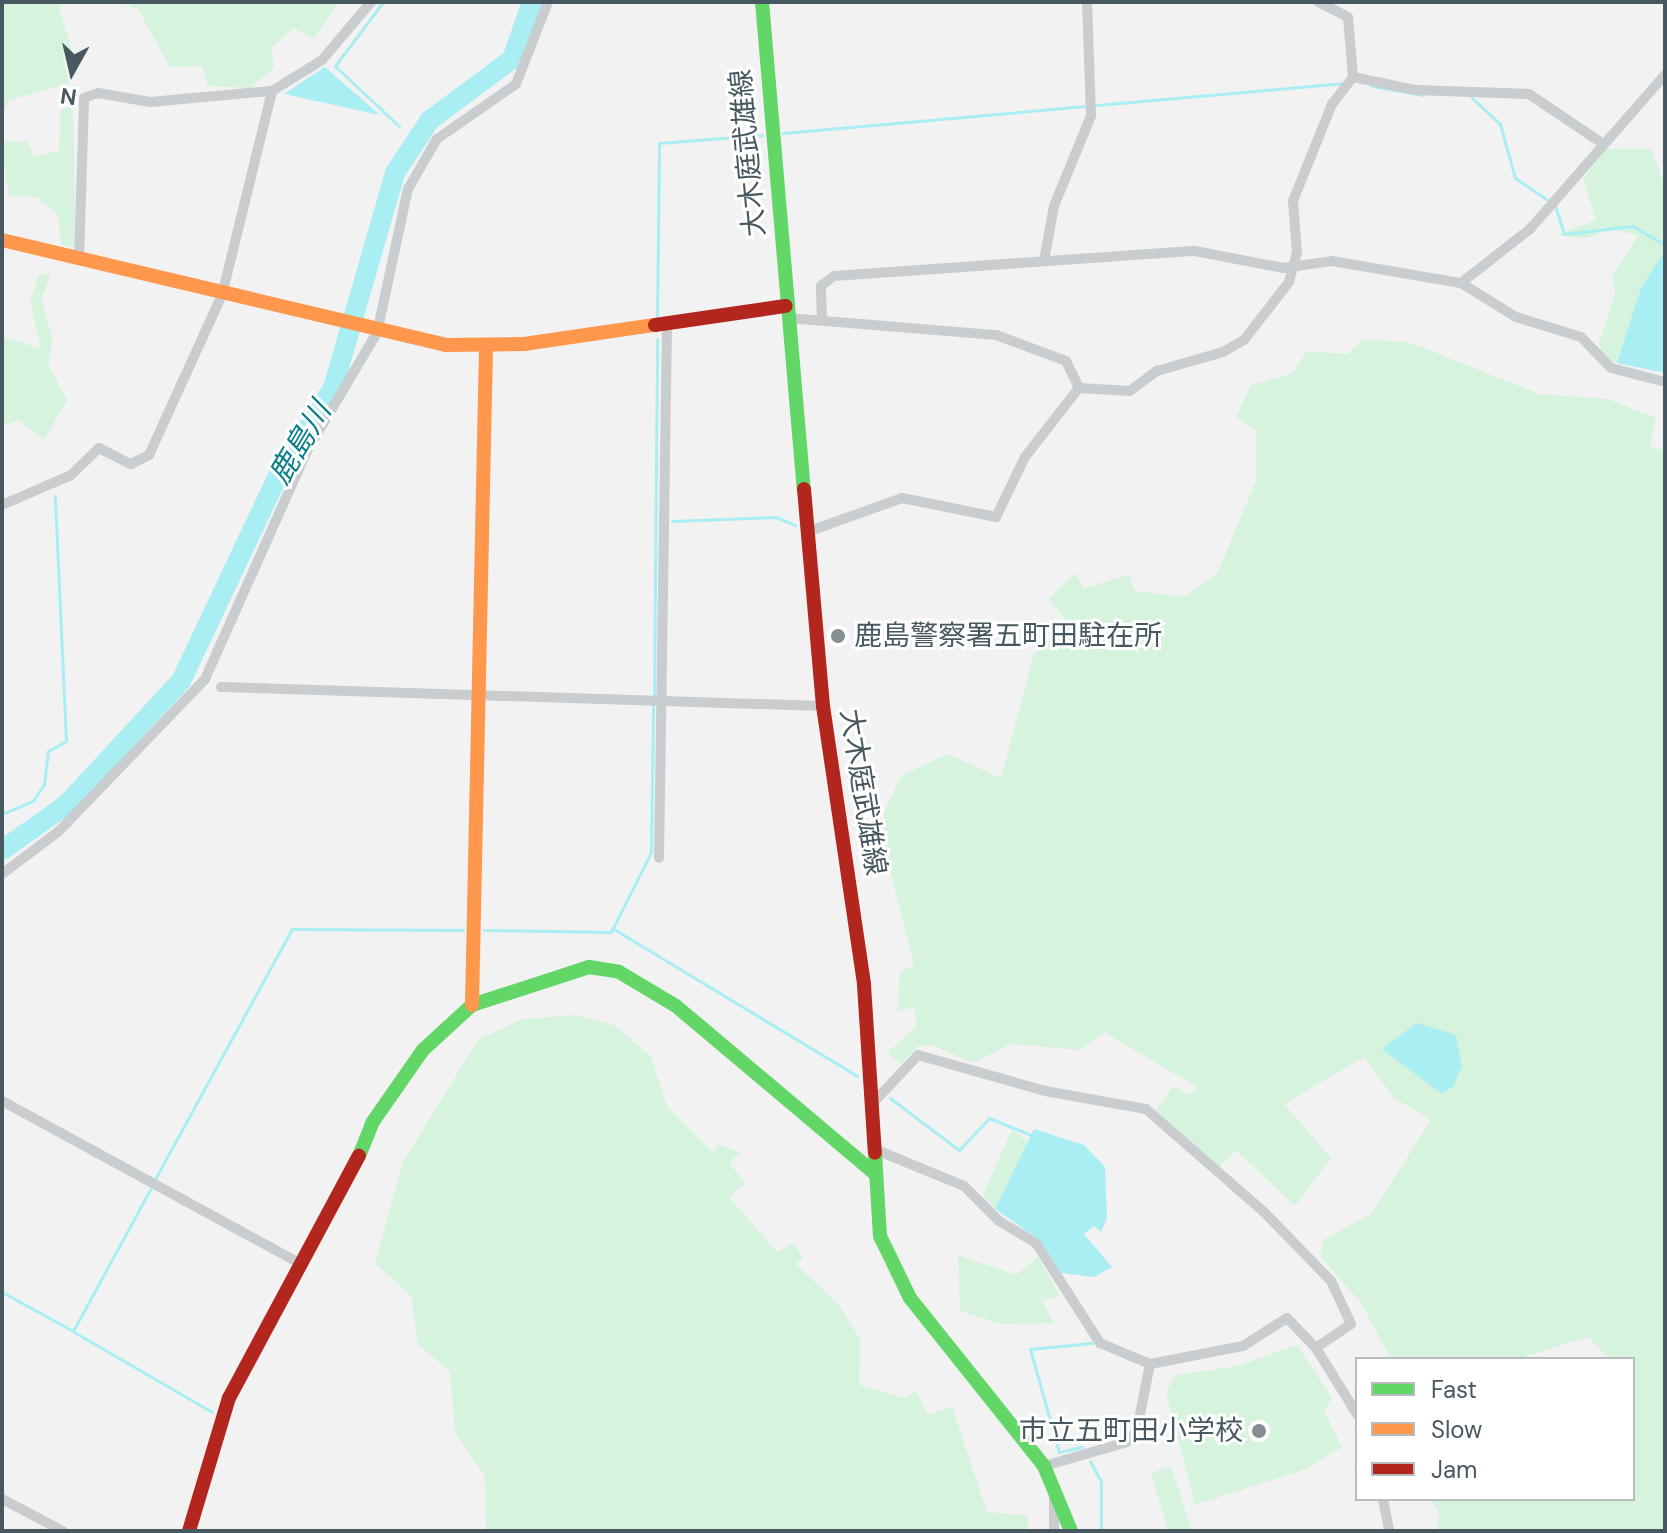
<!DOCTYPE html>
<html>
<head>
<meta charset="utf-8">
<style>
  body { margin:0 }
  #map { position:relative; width:1667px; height:1533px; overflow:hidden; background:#f3f2f2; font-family:"DM Sans","Noto Sans JP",sans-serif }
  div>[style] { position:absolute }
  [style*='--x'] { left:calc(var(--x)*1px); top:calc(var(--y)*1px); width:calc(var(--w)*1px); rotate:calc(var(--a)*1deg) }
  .green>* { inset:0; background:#d6f3dd }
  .water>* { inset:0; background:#a9eef2 }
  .stream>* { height:3px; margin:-1.5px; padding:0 1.5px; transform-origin:1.5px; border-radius:1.5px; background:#a9eef2 }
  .river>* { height:20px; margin:-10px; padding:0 10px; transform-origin:10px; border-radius:10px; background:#a9eef2 }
  .street>* { height:10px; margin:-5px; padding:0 5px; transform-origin:5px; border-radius:5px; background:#c9cdcf }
  .fast>* { height:14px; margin:-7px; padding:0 7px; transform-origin:7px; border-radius:7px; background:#63d668 }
  .slow>* { height:14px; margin:-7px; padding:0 7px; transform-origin:7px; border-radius:7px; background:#ff974d }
  .jam>* { height:14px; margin:-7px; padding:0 7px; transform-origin:7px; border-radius:7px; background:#b3261e }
  .dots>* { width:22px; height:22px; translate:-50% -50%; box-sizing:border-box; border:4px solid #fff; border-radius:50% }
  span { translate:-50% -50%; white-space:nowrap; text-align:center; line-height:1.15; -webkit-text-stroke:6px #fff; paint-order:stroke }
  .street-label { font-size:28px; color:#485860 }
  .poi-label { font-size:28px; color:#485860 }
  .left { translate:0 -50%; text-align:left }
  .right { translate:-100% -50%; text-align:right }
  .water-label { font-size:30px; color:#087e86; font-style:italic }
  .frame { position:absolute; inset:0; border:4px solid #485860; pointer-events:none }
  .legend { position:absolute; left:1355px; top:1357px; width:280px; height:144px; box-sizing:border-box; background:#fff; border:2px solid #b6bcbf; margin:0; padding:10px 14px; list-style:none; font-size:24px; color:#485860 }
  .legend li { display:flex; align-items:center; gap:16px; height:40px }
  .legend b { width:40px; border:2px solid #b6bcbf }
  .north { position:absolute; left:32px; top:32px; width:80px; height:80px; -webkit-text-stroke:6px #fff; paint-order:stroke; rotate:188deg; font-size:22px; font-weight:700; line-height:32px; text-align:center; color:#485860 }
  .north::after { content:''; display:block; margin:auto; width:28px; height:36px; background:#485860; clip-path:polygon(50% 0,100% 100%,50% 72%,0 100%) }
</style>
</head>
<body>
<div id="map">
  <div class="green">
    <i style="clip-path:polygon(2px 2px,66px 2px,59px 8px,73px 54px,62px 54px,69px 84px,9px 100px,2px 117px)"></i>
    <i style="clip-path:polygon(117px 2px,339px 2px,314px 38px,293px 28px,272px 48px,274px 68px,250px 88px,208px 86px,202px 66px,170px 67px,138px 9px)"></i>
    <i style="clip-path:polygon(73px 104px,76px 247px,61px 245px,58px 215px,37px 197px,9px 196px,2px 152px,2px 142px,27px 141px,34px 156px,59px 151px,60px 111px)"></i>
    <i style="clip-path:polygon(1606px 149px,1651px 149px,1665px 186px,1665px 250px,1641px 288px,1617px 363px,1604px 358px,1599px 344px,1615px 294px,1612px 276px,1638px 236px,1615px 229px,1585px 238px,1556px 235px,1596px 220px,1583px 179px)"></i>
    <i style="clip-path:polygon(39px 274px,51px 275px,41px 299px,53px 339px,48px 364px,67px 400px,44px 440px,19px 420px,2px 426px,2px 336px,41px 349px,30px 302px)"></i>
    <i style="clip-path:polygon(1363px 340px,1408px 342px,1540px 394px,1608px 399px,1656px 418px,1650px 447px,1665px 450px,1665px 1531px,1437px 1531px,1439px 1511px,1430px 1499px,1633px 1499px,1633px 1359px,1610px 1359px,1588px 1337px,1517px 1359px,1391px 1359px,1361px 1303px,1321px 1257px,1323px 1240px,1371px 1214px,1431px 1120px,1394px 1098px,1364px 1057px,1284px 1104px,1331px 1158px,1295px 1206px,1236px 1150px,1217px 1170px,1156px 1110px,1173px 1086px,1190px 1095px,1197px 1087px,1104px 1032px,1080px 1050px,1010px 1044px,974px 1063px,932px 1045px,918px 1046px,901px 1064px,887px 1053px,917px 1026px,914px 1007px,897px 1012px,900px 972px,914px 965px,885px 851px,884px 813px,901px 776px,948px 754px,1001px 778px,1034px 654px,1068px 623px,1049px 599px,1075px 573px,1084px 588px,1129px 575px,1135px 591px,1184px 597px,1217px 574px,1256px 481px,1256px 430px,1236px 417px,1251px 385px,1293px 373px,1307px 351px,1348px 354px)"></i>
    <i style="clip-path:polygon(576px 1015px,616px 1026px,651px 1057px,667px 1106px,714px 1153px,718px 1144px,740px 1153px,729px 1163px,745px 1183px,729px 1197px,777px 1252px,794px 1243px,803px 1258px,796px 1264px,839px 1305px,860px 1339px,859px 1385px,903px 1398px,916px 1391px,928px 1415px,952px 1406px,987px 1512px,1027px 1515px,1029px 1531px,486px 1531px,485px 1476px,455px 1433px,450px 1371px,418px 1345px,411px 1296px,375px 1263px,403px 1162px,478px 1040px,522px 1019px)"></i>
    <i style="clip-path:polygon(1012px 1130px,1028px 1142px,995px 1209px,983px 1195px)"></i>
    <i style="clip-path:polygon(958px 1255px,1016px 1275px,1038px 1257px,1060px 1296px,1042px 1300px,1054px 1323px,1000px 1324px,960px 1311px)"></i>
    <i style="clip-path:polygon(1297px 1345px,1332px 1398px,1324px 1411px,1342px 1447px,1306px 1469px,1195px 1505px,1166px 1392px,1176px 1375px,1238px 1366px)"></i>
    <i style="clip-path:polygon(1171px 1466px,1192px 1531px,1168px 1531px,1151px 1473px)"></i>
  </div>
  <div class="water">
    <i style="clip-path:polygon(325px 67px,380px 115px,284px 94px)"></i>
    <i style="clip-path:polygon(1665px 250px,1665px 373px,1617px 363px,1641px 288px)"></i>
    <i style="clip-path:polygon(1417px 1023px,1456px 1035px,1462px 1066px,1453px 1087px,1441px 1093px,1382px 1049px)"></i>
    <i style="clip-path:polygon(1034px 1129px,1084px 1145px,1105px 1167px,1107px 1218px,1101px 1232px,1094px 1226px,1084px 1234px,1112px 1267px,1094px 1277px,1061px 1273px,1040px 1240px,995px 1209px)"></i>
  </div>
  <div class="stream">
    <i style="--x:383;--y:2;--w:80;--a:126.9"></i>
    <i style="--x:335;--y:66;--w:88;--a:43.2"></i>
    <i style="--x:1372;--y:86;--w:52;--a:10"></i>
    <i style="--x:1470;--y:96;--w:41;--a:43"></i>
    <i style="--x:1500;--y:124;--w:56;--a:74.5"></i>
    <i style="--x:1515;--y:178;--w:41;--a:34.1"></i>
    <i style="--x:783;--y:133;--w:564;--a:-5.08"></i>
    <i style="--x:409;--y:135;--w:8;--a:60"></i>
    <i style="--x:1555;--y:206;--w:29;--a:72"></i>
    <i style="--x:1564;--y:234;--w:69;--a:-6.6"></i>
    <i style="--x:1633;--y:226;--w:37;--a:31"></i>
    <i style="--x:657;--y:315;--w:172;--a:-89.3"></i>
    <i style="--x:659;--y:143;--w:103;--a:-4.4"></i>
    <i style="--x:672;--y:521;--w:104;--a:-2.2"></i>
    <i style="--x:776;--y:517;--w:21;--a:23"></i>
    <i style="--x:654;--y:697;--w:358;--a:-89.5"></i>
    <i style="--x:2;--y:814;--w:34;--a:-23"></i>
    <i style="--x:33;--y:801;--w:20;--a:-57"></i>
    <i style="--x:44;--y:784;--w:33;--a:-83"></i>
    <i style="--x:48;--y:751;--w:21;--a:-29"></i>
    <i style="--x:66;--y:741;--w:245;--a:-92.6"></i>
    <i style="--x:612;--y:928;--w:286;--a:31.1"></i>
    <i style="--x:484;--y:930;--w:127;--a:0.9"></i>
    <i style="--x:611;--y:932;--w:89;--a:-63.4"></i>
    <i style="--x:651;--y:852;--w:148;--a:-89.2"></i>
    <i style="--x:890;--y:1098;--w:86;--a:37"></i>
    <i style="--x:959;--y:1150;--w:44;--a:-46.8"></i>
    <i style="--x:989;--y:1118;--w:45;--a:22"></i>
    <i style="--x:155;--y:1179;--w:285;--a:-61.3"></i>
    <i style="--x:292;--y:929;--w:171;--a:0.3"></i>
    <i style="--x:2;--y:1292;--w:81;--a:28.8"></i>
    <i style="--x:73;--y:1331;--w:165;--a:-61.4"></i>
    <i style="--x:74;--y:1332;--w:160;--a:30.1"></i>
    <i style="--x:1082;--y:1447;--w:24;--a:168"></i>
    <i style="--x:1059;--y:1452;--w:107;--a:-105.7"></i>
    <i style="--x:1030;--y:1349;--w:62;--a:-5.5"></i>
    <i style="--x:1090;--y:1461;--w:24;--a:62"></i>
    <i style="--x:1101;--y:1482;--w:49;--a:90"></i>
  </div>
  <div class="river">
    <i style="--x:2;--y:850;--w:78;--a:-35.1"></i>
    <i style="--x:66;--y:805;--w:169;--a:-47.2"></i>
    <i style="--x:181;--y:681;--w:229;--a:-64.7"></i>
    <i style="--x:279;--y:474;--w:102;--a:-57.9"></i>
    <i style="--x:333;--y:388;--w:224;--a:-73.9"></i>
    <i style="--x:395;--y:173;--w:64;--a:-56.6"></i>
    <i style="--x:430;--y:120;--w:102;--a:-36.6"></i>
    <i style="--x:512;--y:59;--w:60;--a:-70.7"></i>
  </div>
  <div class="street">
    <i style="--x:1353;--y:77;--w:63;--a:11.8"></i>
    <i style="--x:1415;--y:90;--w:114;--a:2"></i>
    <i style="--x:1529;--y:94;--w:88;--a:33.9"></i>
    <i style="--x:79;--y:260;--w:162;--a:-88.2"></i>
    <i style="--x:84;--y:98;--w:15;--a:-20"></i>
    <i style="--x:98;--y:93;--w:53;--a:9.8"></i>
    <i style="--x:150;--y:102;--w:122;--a:-5.2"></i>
    <i style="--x:272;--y:91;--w:59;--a:-31.8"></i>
    <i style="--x:322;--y:60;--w:76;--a:-49.8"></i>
    <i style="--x:1044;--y:261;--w:56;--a:-79.7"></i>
    <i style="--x:1054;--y:206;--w:97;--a:-67.7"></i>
    <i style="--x:1091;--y:116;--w:114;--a:-92"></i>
    <i style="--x:1461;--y:283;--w:88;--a:-38"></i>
    <i style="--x:1530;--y:229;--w:205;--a:-48.8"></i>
    <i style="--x:788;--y:318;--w:209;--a:4.7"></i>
    <i style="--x:996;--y:335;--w:75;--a:20.4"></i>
    <i style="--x:1066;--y:361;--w:30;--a:64"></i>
    <i style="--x:822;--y:319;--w:33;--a:-92"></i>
    <i style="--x:821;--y:286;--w:16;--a:-38"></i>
    <i style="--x:834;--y:276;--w:362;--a:-4"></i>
    <i style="--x:1195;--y:251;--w:90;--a:10.9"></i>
    <i style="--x:1283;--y:268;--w:49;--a:-8.1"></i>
    <i style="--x:1332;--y:261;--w:131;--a:9.7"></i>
    <i style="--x:1461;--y:283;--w:65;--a:31.7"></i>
    <i style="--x:1516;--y:317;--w:68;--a:17.1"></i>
    <i style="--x:1581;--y:337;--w:43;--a:45.9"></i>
    <i style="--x:1611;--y:368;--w:56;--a:14.5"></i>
    <i style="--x:1079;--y:388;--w:51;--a:3.4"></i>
    <i style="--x:1130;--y:391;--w:34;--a:-37"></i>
    <i style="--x:1157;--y:371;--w:69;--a:-16.1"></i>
    <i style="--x:1223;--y:352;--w:24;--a:-30"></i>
    <i style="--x:1244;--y:340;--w:73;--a:-52.2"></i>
    <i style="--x:1289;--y:282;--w:30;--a:-75"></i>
    <i style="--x:1297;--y:253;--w:52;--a:-94.4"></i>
    <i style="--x:1293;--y:201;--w:105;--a:-68.1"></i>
    <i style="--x:1332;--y:104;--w:34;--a:-52"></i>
    <i style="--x:1353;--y:77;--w:60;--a:-94.8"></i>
    <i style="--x:1348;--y:17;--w:33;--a:-153"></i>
    <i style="--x:2;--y:505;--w:75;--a:-23.5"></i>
    <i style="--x:71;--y:475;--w:39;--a:-44"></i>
    <i style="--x:99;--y:448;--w:36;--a:27"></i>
    <i style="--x:131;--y:464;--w:20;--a:-27"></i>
    <i style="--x:149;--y:455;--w:176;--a:-65.5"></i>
    <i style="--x:222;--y:295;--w:210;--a:-76.2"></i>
    <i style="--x:807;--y:532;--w:101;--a:-19.7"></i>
    <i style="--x:902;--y:498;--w:96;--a:11.4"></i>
    <i style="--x:996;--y:517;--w:67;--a:-64.2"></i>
    <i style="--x:1025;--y:457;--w:88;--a:-52"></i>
    <i style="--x:221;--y:687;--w:602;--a:1.81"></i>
    <i style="--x:659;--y:858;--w:535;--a:-89.14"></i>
    <i style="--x:2;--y:874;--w:70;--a:-36.9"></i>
    <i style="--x:58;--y:832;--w:212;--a:-46.1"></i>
    <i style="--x:205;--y:679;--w:252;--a:-65.9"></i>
    <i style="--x:308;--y:449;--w:135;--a:-59.3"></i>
    <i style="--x:377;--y:333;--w:147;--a:-77.9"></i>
    <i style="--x:408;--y:189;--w:58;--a:-59.9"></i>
    <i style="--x:437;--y:139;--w:96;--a:-34.8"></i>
    <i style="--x:516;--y:84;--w:88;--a:-68.7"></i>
    <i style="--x:2;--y:1101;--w:343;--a:28.6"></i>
    <i style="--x:870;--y:1106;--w:70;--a:-46.7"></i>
    <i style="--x:918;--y:1055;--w:132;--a:15.8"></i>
    <i style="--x:1045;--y:1091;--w:103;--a:10.1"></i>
    <i style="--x:1146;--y:1109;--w:155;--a:41.1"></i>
    <i style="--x:1263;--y:1211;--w:98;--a:45.8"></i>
    <i style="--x:1331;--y:1281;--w:47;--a:65.1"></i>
    <i style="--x:1351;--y:1324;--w:42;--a:145.6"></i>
    <i style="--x:874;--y:1149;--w:97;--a:22.3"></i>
    <i style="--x:964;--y:1186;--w:49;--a:45"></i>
    <i style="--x:999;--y:1221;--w:43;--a:30.7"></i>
    <i style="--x:1036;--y:1243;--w:119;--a:57.4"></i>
    <i style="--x:1100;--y:1343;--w:54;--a:22.8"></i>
    <i style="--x:1150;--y:1364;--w:95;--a:-11"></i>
    <i style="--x:1243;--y:1346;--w:52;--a:-32.5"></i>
    <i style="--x:1287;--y:1318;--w:42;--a:46"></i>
    <i style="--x:1316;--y:1348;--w:78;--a:58.2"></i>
    <i style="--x:1044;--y:1466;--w:86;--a:-16.1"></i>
    <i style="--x:1127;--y:1442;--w:16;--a:-52"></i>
    <i style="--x:1137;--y:1429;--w:66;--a:-78.7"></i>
    <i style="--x:2;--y:1499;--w:69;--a:27.7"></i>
    <i style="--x:1383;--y:1499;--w:33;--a:79"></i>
    <i style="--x:1054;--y:1531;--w:37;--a:-90"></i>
  </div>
  <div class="fast">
    <i style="--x:762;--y:2;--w:489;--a:85.1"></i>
    <i style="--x:875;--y:1153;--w:83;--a:86.6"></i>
    <i style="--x:880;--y:1236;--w:69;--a:64.2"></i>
    <i style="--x:910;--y:1298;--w:215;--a:51.4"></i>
    <i style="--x:1044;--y:1466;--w:70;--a:67.4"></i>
    <i style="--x:359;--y:1156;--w:35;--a:-68"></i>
    <i style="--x:372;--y:1123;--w:89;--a:-55.1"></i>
    <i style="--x:423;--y:1050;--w:67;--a:-42.6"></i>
    <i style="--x:472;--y:1005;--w:123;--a:-18"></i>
    <i style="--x:589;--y:967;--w:30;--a:9"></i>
    <i style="--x:619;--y:972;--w:66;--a:30.8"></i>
    <i style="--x:676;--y:1006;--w:259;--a:40.1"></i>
  </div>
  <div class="slow">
    <i style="--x:2;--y:240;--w:455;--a:13.3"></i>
    <i style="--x:445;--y:345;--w:79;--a:-0.7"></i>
    <i style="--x:524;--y:344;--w:132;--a:-8.3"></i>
    <i style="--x:472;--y:1005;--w:657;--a:-88.78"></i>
  </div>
  <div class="jam">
    <i style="--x:655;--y:325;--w:132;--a:-8.3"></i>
    <i style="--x:804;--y:489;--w:218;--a:85"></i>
    <i style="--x:823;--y:706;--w:282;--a:81.6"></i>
    <i style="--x:864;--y:985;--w:168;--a:86.3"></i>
    <i style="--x:189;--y:1531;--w:139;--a:-73.3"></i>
    <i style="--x:229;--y:1398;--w:275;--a:-61.8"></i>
  </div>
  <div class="dots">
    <i style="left:838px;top:636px;background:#848e93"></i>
    <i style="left:1259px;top:1431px;background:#848e93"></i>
  </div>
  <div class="street-label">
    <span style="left:748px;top:153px;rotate:-95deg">大木庭武雄線</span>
    <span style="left:863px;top:792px;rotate:81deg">大木庭武雄線</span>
  </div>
  <div class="poi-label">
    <span class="left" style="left:854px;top:636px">鹿島警察署五町田駐在所</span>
    <span class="right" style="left:1243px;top:1431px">市立五町田小学校</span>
  </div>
  <div class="water-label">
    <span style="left:300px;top:443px;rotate:-59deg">鹿島川</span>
  </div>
  <div class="frame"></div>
  <ul class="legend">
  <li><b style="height:10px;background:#63d668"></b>Fast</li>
  <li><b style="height:10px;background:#ff974d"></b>Slow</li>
  <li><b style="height:10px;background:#b3261e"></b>Jam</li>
  </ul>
  <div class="north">N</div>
</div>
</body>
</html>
